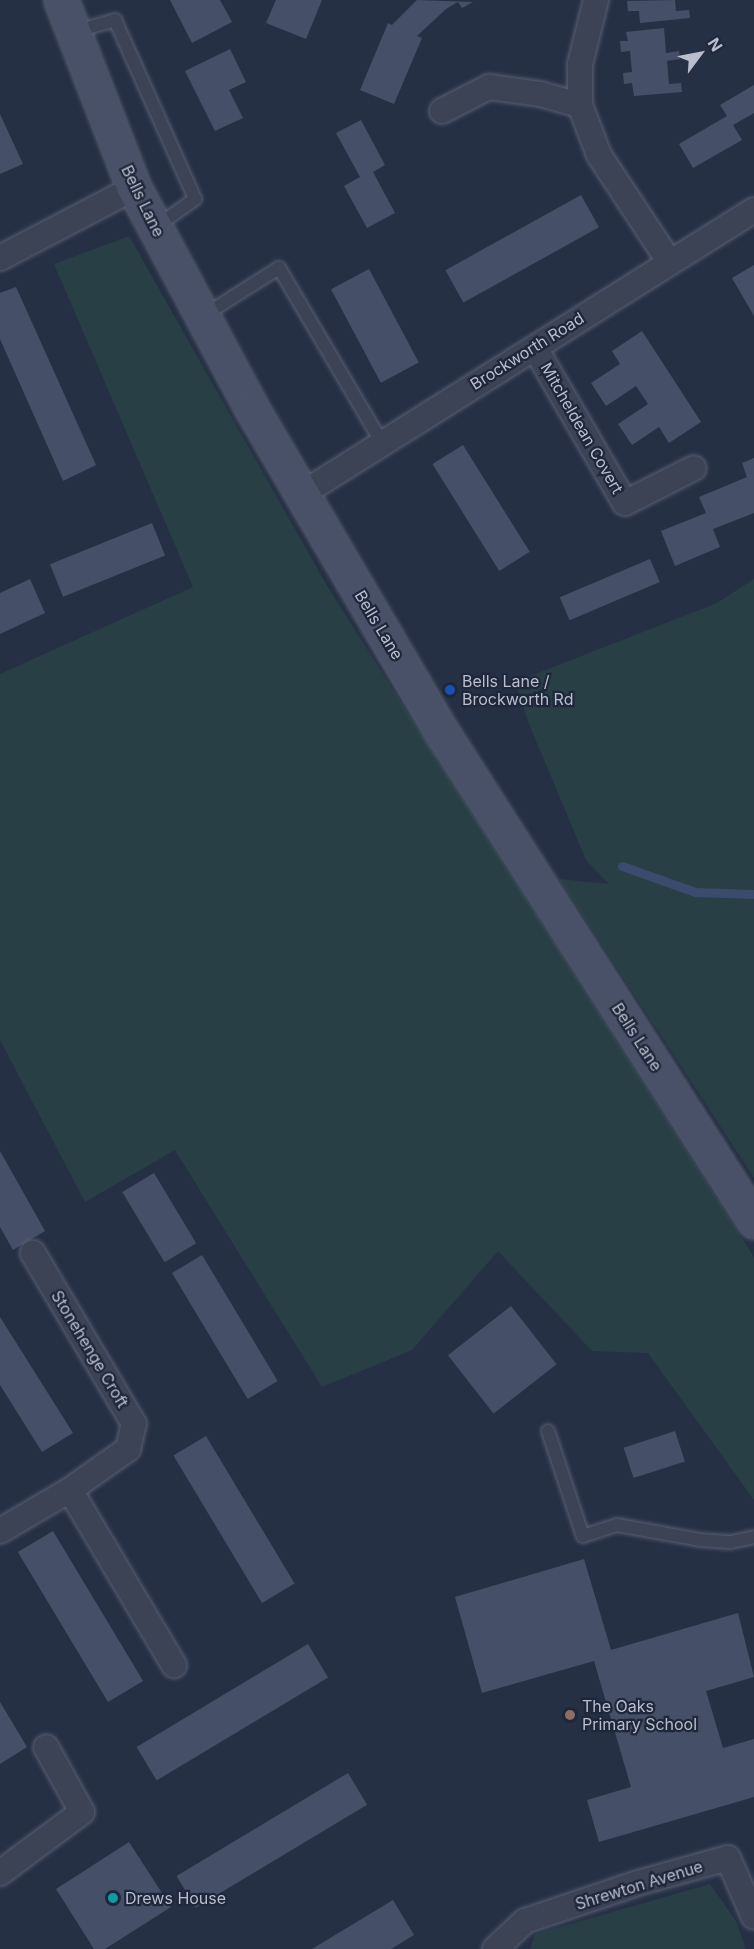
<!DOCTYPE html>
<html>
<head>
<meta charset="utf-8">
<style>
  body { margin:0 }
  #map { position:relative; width:754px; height:1949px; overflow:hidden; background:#263045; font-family:Inter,sans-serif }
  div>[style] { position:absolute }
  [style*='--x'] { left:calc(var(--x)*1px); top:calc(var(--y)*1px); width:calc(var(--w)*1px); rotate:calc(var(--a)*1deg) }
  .green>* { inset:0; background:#283f46 }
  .stream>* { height:9px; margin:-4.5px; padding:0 4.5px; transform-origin:4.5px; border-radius:4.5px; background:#3b4b6e }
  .building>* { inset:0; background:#454f67; transform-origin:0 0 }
  .roads { filter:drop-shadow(0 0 2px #596072) drop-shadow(0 0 2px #596072) }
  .lane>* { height:12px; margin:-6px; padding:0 6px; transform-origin:6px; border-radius:6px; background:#3b4354 }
  .street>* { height:24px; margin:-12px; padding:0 12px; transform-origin:12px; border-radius:12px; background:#3b4354 }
  .secondary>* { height:33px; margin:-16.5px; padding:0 16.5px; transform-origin:16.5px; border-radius:16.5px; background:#495168 }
  .dots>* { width:16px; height:16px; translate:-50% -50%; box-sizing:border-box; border:3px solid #1f273a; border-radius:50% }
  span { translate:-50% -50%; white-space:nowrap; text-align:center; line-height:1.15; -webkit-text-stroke:4.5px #1f273a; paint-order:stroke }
  .street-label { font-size:16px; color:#b9bece }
  .poi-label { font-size:16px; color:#b9bece }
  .left { translate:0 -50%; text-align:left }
  .north { position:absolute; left:670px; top:24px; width:60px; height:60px; -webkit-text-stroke:4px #1f273a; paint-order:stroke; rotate:58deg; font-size:16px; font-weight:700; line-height:24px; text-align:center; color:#b9bece }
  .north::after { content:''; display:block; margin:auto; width:21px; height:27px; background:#b9bece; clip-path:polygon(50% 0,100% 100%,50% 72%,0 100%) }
</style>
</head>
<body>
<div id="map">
  <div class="green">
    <i style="clip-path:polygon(129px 236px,329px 589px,754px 1257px,754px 1500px,648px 1353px,592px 1351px,498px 1251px,412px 1350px,322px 1387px,175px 1150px,85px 1202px,0 1040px,0 674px,193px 587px,54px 264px)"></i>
    <i style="clip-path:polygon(754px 579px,754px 1178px,559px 879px,609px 884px,586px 860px,529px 724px,515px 682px,717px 603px)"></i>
    <i style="clip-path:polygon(710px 1884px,736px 1921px,746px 1949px,530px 1949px,535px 1934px)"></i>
  </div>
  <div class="stream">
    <i style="--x:622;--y:866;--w:77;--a:19.6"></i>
    <i style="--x:695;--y:892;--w:59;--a:1.9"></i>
  </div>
  <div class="building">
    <i style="clip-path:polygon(170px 0,220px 0,232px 22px,192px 43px)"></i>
    <i style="clip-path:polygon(276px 0,322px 0,306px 39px,266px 23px)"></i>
    <i style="clip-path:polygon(417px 0,473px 2px,462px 8px,458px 2px,446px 9px,417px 36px,422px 38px,394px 104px,360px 90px,388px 23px,392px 25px)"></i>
    <i style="clip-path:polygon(675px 0,676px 11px,689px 10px,690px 18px,640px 23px,639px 11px,628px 11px,627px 1px)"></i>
    <i style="clip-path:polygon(664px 28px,666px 53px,679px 51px,680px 59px,667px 61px,669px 84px,681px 83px,682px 92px,634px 96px,632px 83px,624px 84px,623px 73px,632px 72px,630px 51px,621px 52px,620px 41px,628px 41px,626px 32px)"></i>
    <i style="clip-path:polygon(230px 49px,246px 82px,229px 90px,243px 118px,215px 131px,185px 71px)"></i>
    <i style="clip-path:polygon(754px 85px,754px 113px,733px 125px,742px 140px,693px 168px,679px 144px,727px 116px,720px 105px)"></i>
    <i style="clip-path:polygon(0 114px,23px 164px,0 174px)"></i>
    <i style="clip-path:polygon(361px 120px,385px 165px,373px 172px,395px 213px,367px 228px,344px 186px,360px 177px,336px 133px)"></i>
    <i style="left:581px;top:195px;width:37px;height:155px;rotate:61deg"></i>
    <i style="clip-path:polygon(754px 265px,754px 316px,732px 278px)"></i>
    <i style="left:369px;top:269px;width:106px;height:43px;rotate:62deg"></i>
    <i style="clip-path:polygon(16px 287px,96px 465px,63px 481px,0 339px,0 293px)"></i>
    <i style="clip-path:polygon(642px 331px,701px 422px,669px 443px,659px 427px,632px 445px,618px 424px,648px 404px,636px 386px,606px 406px,591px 383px,620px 364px,612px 351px)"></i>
    <i style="left:463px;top:445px;width:126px;height:36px;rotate:58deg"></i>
    <i style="clip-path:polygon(754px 458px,754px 513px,713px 529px,720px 547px,675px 566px,661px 531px,706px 513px,699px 497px,747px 477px,742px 463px)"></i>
    <i style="left:152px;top:523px;width:35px;height:110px;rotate:68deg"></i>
    <i style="left:650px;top:559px;width:25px;height:98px;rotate:67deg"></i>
    <i style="clip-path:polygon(30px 579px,45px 613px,0 634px,0 593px)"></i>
    <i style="clip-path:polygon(0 1151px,45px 1231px,13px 1250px,0 1227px)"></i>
    <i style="left:154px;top:1173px;width:82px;height:37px;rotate:59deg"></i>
    <i style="left:202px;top:1255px;width:147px;height:35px;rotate:59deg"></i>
    <i style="left:511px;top:1306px;width:74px;height:80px;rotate:52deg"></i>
    <i style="clip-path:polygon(0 1317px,73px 1433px,42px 1452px,0 1385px)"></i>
    <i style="left:675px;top:1431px;width:32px;height:54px;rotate:72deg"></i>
    <i style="left:206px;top:1436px;width:172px;height:38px;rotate:59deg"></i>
    <i style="left:53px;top:1531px;width:175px;height:41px;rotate:59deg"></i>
    <i style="clip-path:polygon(584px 1559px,611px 1650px,738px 1613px,754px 1677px,706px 1691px,723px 1748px,754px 1739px,754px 1797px,599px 1842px,587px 1800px,631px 1787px,594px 1661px,482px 1693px,455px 1597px)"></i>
    <i style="left:308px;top:1644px;width:39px;height:200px;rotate:59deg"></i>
    <i style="clip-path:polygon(0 1702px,27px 1747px,0 1764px)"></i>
    <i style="left:348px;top:1773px;width:37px;height:200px;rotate:59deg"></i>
    <i style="clip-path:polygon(129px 1842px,171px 1907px,105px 1949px,94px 1949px,56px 1889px)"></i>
    <i style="clip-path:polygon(393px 1900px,414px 1935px,391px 1949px,312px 1949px)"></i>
  </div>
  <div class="roads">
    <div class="lane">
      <i style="--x:73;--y:32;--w:44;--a:-15.9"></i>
      <i style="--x:115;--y:20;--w:196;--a:65.9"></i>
      <i style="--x:195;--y:199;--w:47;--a:144.6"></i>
      <i style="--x:203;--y:316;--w:90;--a:-32.3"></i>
      <i style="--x:279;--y:268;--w:203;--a:59.5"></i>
      <i style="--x:548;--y:1431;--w:111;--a:71.6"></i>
      <i style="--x:583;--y:1536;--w:36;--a:-18"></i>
      <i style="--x:617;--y:1525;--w:84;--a:10.2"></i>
      <i style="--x:700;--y:1540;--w:31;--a:4"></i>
      <i style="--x:731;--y:1542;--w:24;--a:-12"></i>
    </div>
    <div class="street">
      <i style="--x:596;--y:0;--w:66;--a:104"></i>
      <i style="--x:580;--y:64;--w:41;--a:90"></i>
      <i style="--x:580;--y:105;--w:53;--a:69.2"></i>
      <i style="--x:599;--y:155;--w:127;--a:56.6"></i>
      <i style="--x:442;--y:111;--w:53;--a:-27.1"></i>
      <i style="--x:489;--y:87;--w:51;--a:7.8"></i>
      <i style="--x:540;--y:94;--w:41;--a:15.4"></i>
      <i style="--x:0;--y:258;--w:151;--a:-27.6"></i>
      <i style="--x:535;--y:348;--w:179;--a:59.9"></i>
      <i style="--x:625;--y:503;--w:77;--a:-26.9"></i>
      <i style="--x:302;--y:494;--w:534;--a:-32.14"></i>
      <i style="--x:70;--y:1490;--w:204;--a:59.3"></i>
      <i style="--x:0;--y:1531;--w:81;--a:-30.4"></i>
      <i style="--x:70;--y:1490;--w:71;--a:-35.3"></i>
      <i style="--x:128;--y:1449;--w:26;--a:-77"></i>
      <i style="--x:134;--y:1424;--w:199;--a:-120.6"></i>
      <i style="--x:0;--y:1873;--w:102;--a:-36.6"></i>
      <i style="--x:82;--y:1812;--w:74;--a:-119"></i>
      <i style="--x:495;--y:1949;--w:41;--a:-43"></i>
      <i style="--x:525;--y:1921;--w:119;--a:-18.6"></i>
      <i style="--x:638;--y:1883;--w:93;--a:-15.5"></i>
      <i style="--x:728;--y:1858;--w:64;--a:66.2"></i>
    </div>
    <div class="secondary">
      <i style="--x:61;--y:0;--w:202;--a:68.8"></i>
      <i style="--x:134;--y:188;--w:251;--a:61.9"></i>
      <i style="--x:252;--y:409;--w:377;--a:59.6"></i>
      <i style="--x:443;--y:734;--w:578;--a:57.44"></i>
    </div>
  </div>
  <div class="dots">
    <i style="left:450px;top:690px;background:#1a4fb4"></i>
    <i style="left:570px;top:1715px;background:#8d6e63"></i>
    <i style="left:113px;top:1898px;background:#0f9aa8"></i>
  </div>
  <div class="street-label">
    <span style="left:143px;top:201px;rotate:64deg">Bells Lane</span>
    <span style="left:527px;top:351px;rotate:-32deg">Brockworth Road</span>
    <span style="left:582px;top:428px;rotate:60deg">Mitcheldean Covert</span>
    <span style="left:379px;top:625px;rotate:59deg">Bells Lane</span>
    <span style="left:637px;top:1037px;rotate:57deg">Bells Lane</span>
    <span style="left:90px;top:1349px;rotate:59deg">Stonehenge Croft</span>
    <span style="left:639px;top:1885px;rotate:-17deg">Shrewton Avenue</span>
  </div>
  <div class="poi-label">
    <span class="left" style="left:462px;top:690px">Bells Lane /<br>Brockworth Rd</span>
    <span class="left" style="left:582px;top:1715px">The Oaks<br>Primary School</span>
    <span class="left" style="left:125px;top:1898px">Drews House</span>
  </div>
  <div class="north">N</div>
</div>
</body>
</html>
